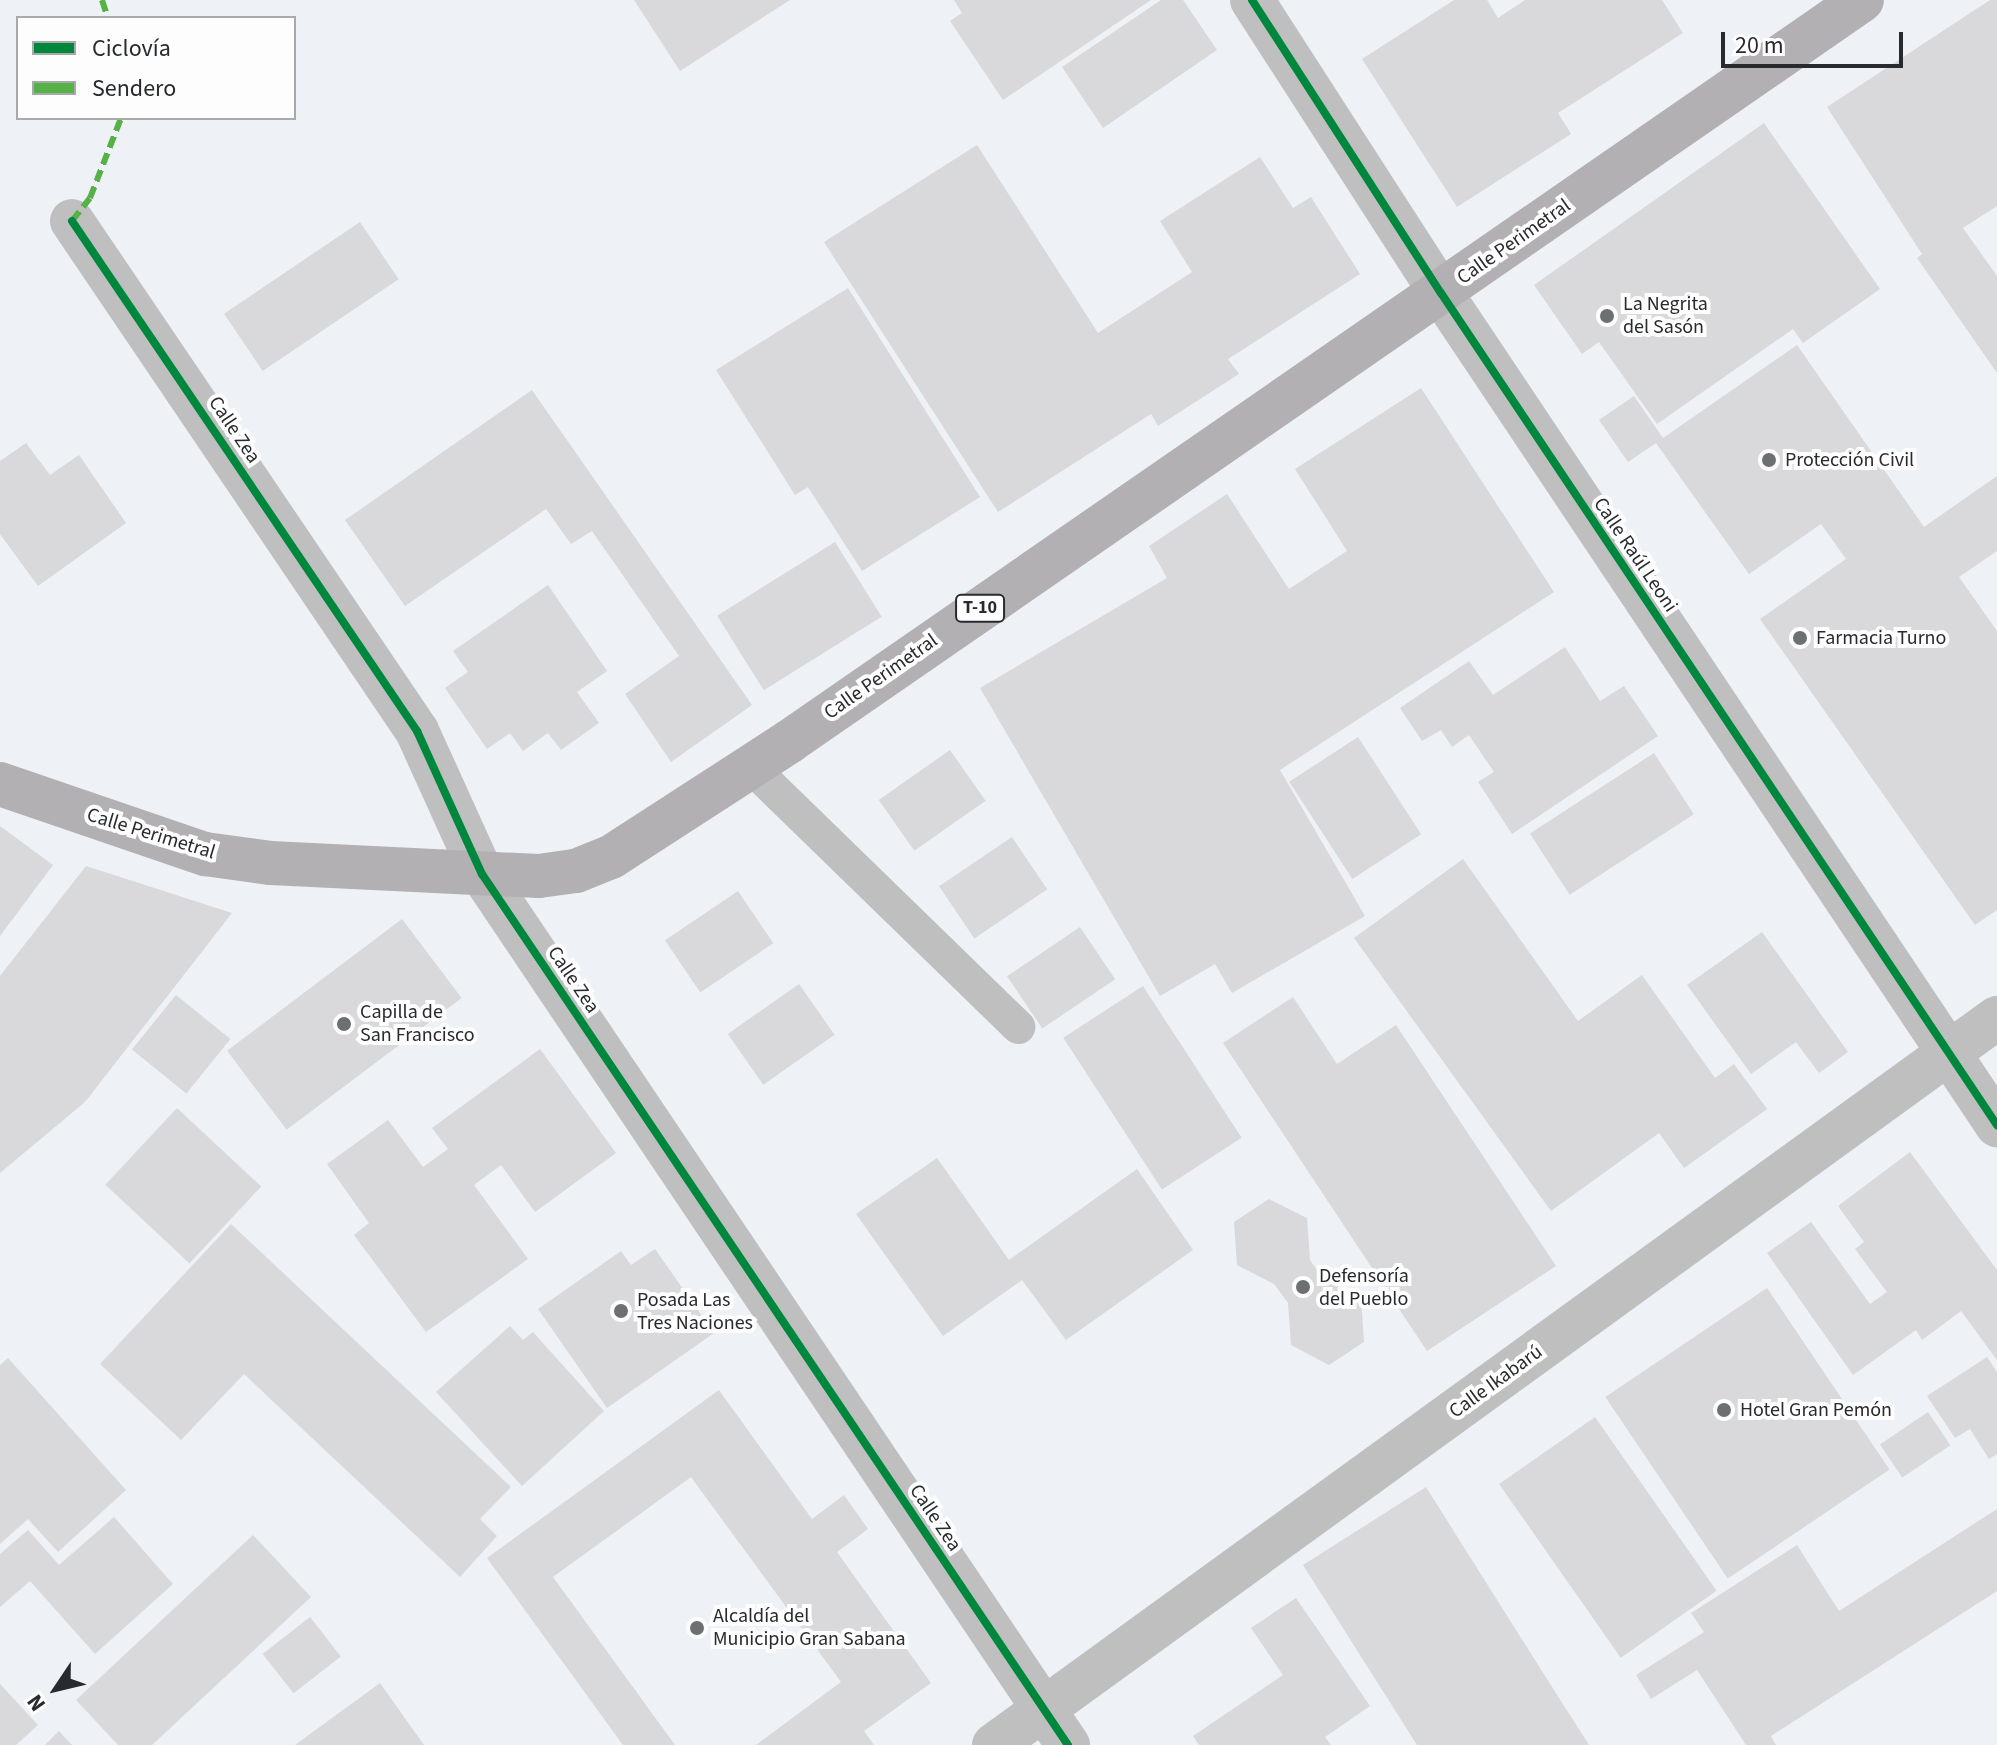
<!DOCTYPE html>
<html>
<head>
<meta charset="utf-8">
<style>
  body { margin:0 }
  #map { position:relative; width:1997px; height:1745px; overflow:hidden; background:#eef1f6; font-family:"Source Sans 3",sans-serif }
  div>[style] { position:absolute }
  [style*='--x'] { left:calc(var(--x)*1px); top:calc(var(--y)*1px); width:calc(var(--w)*1px); rotate:calc(var(--a)*1deg) }
  .building>* { inset:0; background:#d9d8da; transform-origin:0 0 }
  .service>* { height:34px; margin:-17px; padding:0 17px; transform-origin:17px; border-radius:17px; background:#bfbfc0 }
  .minor>* { height:44px; margin:-22px; padding:0 22px; transform-origin:22px; border-radius:22px; background:#bfbfc0 }
  .trunk>* { height:44px; margin:-22px; padding:0 22px; transform-origin:22px; border-radius:22px; background:#b2b0b2 }
  .quiet>* { height:6px; margin-top:-3px; transform-origin:0; background:repeating-linear-gradient(90deg,#56b246 0 12px,transparent 0 18px) }
  .cycleway>* { height:8px; margin:-4px; padding:0 4px; transform-origin:4px; border-radius:4px; background:#00873e }
  .dots>* { width:22px; height:22px; translate:-50% -50%; box-sizing:border-box; border:4px solid #fdfdfd; border-radius:50% }
  span { translate:-50% -50%; white-space:nowrap; text-align:center; line-height:1.15; -webkit-text-stroke:8px #fdfdfd; paint-order:stroke }
  .shield-label span { padding:2px 6px; background:#fdfdfd; border:2px solid; border-radius:6px; -webkit-text-stroke-width:0 }
  .shield-label { font-size:18px; color:#282a2d; font-weight:700 }
  .street-label { font-size:20px; color:#282a2d }
  .poi-label { font-size:20px; color:#282a2d }
  .left { translate:0 -50%; text-align:left }
  .legend { position:absolute; left:16px; top:16px; width:280px; height:104px; box-sizing:border-box; background:#fdfdfd; border:2px solid #a8a9aa; margin:0; padding:10px 14px; list-style:none; font-size:24px; color:#282a2d }
  .legend li { display:flex; align-items:center; gap:16px; height:40px }
  .legend b { width:40px; border:2px solid #a8a9aa }
  .north { position:absolute; left:16px; top:1649px; width:80px; height:80px; -webkit-text-stroke:6px #fdfdfd; paint-order:stroke; rotate:235deg; font-size:22px; font-weight:700; line-height:32px; text-align:center; color:#282a2d }
  .north::after { content:''; display:block; margin:auto; width:28px; height:36px; background:#282a2d; clip-path:polygon(50% 0,100% 100%,50% 72%,0 100%) }
  .scale { position:absolute; left:1721px; top:32px; width:182px; height:36px; box-sizing:border-box; border:4px solid #282a2d; border-top:0; padding-left:10px; font-size:24px; line-height:28px; white-space:nowrap; color:#282a2d; -webkit-text-stroke:6px #fdfdfd; paint-order:stroke }
</style>
</head>
<body>
<div id="map">
  <div class="building">
    <i style="clip-path:polygon(634px 0,790px 0,680px 71px)"></i>
    <i style="clip-path:polygon(954px 0,1151px 0,1003px 100px,950px 21px,962px 13px)"></i>
    <i style="clip-path:polygon(1161px 0,1183px 0,1217px 50px,1103px 128px,1062px 67px)"></i>
    <i style="clip-path:polygon(1454px 0,1487px 0,1498px 18px,1525px 0,1662px 0,1683px 33px,1558px 113px,1571px 134px,1457px 207px,1362px 59px)"></i>
    <i style="clip-path:polygon(1990px 0,1997px 0,1997px 206px,1963px 228px,1997px 276px,1997px 373px,1917px 258px,1922px 254px,1827px 107px)"></i>
    <i style="clip-path:polygon(1764px 123px,1880px 289px,1803px 343px,1793px 329px,1657px 424px,1599px 342px,1582px 354px,1534px 285px)"></i>
    <i style="clip-path:polygon(977px 145px,1098px 333px,1192px 272px,1160px 221px,1260px 157px,1293px 208px,1311px 197px,1360px 274px,1228px 359px,1239px 374px,1158px 426px,1151px 414px,998px 512px,824px 242px)"></i>
    <i style="left:360px;top:222px;width:69px;height:164px;rotate:56deg"></i>
    <i style="clip-path:polygon(848px 288px,980px 497px,862px 571px,808px 487px,795px 495px,716px 370px)"></i>
    <i style="clip-path:polygon(1797px 345px,1924px 527px,1997px 476px,1997px 551px,1959px 577px,1997px 631px,1997px 910px,1975px 925px,1760px 619px,1846px 559px,1821px 524px,1749px 574px,1656px 443px,1628px 462px,1599px 420px,1634px 396px,1663px 438px)"></i>
    <i style="clip-path:polygon(1421px 388px,1554px 592px,1280px 770px,1365px 916px,1232px 993px,1215px 964px,1160px 996px,980px 688px,1167px 578px,1149px 546px,1227px 494px,1289px 589px,1347px 551px,1295px 469px)"></i>
    <i style="clip-path:polygon(532px 390px,752px 705px,671px 762px,625px 694px,679px 656px,592px 531px,571px 544px,546px 509px,405px 606px,345px 520px)"></i>
    <i style="clip-path:polygon(26px 443px,50px 475px,79px 455px,126px 523px,38px 586px,0 534px,0 461px)"></i>
    <i style="left:835px;top:542px;width:88px;height:139px;rotate:58deg"></i>
    <i style="clip-path:polygon(548px 585px,607px 671px,577px 692px,599px 723px,561px 750px,548px 733px,523px 751px,510px 733px,487px 749px,445px 688px,468px 672px,453px 651px)"></i>
    <i style="clip-path:polygon(1565px 647px,1600px 701px,1624px 686px,1658px 736px,1512px 834px,1478px 782px,1494px 772px,1469px 735px,1452px 747px,1441px 730px,1422px 741px,1400px 708px,1469px 661px,1493px 695px)"></i>
    <i style="left:1358px;top:737px;width:116px;height:82px;rotate:57deg"></i>
    <i style="left:950px;top:750px;width:62px;height:87px;rotate:55deg"></i>
    <i style="left:1654px;top:753px;width:73px;height:148px;rotate:57deg"></i>
    <i style="clip-path:polygon(0 826px,53px 865px,0 936px)"></i>
    <i style="left:1012px;top:837px;width:63px;height:88px;rotate:56deg"></i>
    <i style="clip-path:polygon(1463px 859px,1578px 1021px,1642px 975px,1715px 1078px,1734px 1064px,1767px 1109px,1684px 1168px,1659px 1133px,1551px 1211px,1354px 938px)"></i>
    <i style="clip-path:polygon(86px 866px,232px 913px,85px 1102px,0 1173px,0 976px)"></i>
    <i style="left:738px;top:891px;width:63px;height:88px;rotate:56deg"></i>
    <i style="left:402px;top:919px;width:99px;height:219px;rotate:53deg"></i>
    <i style="left:1080px;top:927px;width:63px;height:88px;rotate:56deg"></i>
    <i style="clip-path:polygon(1762px 932px,1848px 1052px,1819px 1073px,1796px 1042px,1751px 1074px,1687px 985px)"></i>
    <i style="left:799px;top:984px;width:62px;height:87px;rotate:55deg"></i>
    <i style="left:1143px;top:986px;width:181px;height:95px;rotate:57deg"></i>
    <i style="left:176px;top:995px;width:70px;height:70px;rotate:39deg"></i>
    <i style="clip-path:polygon(1293px 997px,1337px 1064px,1396px 1025px,1556px 1266px,1427px 1351px,1223px 1043px)"></i>
    <i style="clip-path:polygon(540px 1049px,616px 1153px,535px 1212px,501px 1165px,474px 1185px,528px 1259px,426px 1332px,354px 1235px,369px 1223px,327px 1164px,388px 1120px,423px 1167px,448px 1149px,432px 1128px)"></i>
    <i style="left:177px;top:1108px;width:115px;height:105px;rotate:43deg"></i>
    <i style="clip-path:polygon(1910px 1152px,1997px 1270px,1997px 1360px,1961px 1311px,1922px 1340px,1916px 1330px,1853px 1375px,1767px 1253px,1811px 1222px,1870px 1304px,1887px 1292px,1855px 1249px,1864px 1242px,1838px 1206px)"></i>
    <i style="clip-path:polygon(937px 1158px,1009px 1260px,1137px 1169px,1193px 1250px,1066px 1340px,1022px 1280px,943px 1336px,856px 1214px)"></i>
    <i style="clip-path:polygon(1269px 1199px,1307px 1218px,1310px 1260px,1323px 1279px,1361px 1298px,1364px 1342px,1329px 1365px,1291px 1345px,1288px 1303px,1274px 1284px,1237px 1265px,1234px 1222px)"></i>
    <i style="clip-path:polygon(231px 1224px,511px 1487px,480px 1519px,497px 1536px,460px 1577px,244px 1374px,181px 1440px,100px 1364px)"></i>
    <i style="clip-path:polygon(655px 1249px,714px 1333px,607px 1408px,538px 1309px,621px 1251px,631px 1265px)"></i>
    <i style="left:1767px;top:1288px;width:219px;height:195px;rotate:56deg"></i>
    <i style="clip-path:polygon(510px 1326px,523px 1340px,533px 1332px,604px 1411px,522px 1486px,436px 1392px)"></i>
    <i style="clip-path:polygon(1987px 1357px,1997px 1372px,1997px 1454px,1989px 1459px,1970px 1429px,1955px 1438px,1927px 1396px)"></i>
    <i style="clip-path:polygon(8px 1358px,126px 1490px,58px 1552px,28px 1519px,0 1544px,0 1365px)"></i>
    <i style="clip-path:polygon(719px 1390px,812px 1519px,844px 1495px,868px 1529px,837px 1552px,931px 1683px,864px 1731px,874px 1745px,756px 1745px,841px 1682px,691px 1477px,553px 1577px,675px 1745px,623px 1745px,487px 1558px)"></i>
    <i style="left:1928px;top:1412px;width:40px;height:58px;rotate:56deg"></i>
    <i style="left:1595px;top:1417px;width:212px;height:117px;rotate:55deg"></i>
    <i style="clip-path:polygon(1426px 1487px,1521px 1638px,1589px 1745px,1417px 1745px,1303px 1565px)"></i>
    <i style="clip-path:polygon(1997px 1509px,1997px 1591px,1771px 1736px,1776px 1745px,1746px 1745px,1697px 1670px,1651px 1699px,1636px 1675px,1704px 1632px,1691px 1613px,1797px 1545px,1839px 1611px)"></i>
    <i style="clip-path:polygon(114px 1517px,173px 1584px,95px 1654px,30px 1581px,0 1607px,0 1554px,28px 1530px,59px 1565px)"></i>
    <i style="clip-path:polygon(253px 1535px,311px 1597px,152px 1745px,118px 1745px,76px 1700px)"></i>
    <i style="clip-path:polygon(1296px 1598px,1370px 1706px,1325px 1737px,1331px 1745px,1199px 1745px,1193px 1736px,1283px 1675px,1251px 1628px)"></i>
    <i style="left:310px;top:1617px;width:50px;height:60px;rotate:52deg"></i>
    <i style="clip-path:polygon(380px 1683px,424px 1745px,295px 1745px)"></i>
    <i style="clip-path:polygon(0 1684px,38px 1725px,16px 1745px,0 1745px)"></i>
    <i style="clip-path:polygon(59px 1731px,72px 1745px,45px 1745px)"></i>
  </div>
  <div class="service">
    <i style="--x:751;--y:767;--w:373;--a:44.2"></i>
  </div>
  <div class="minor">
    <i style="--x:1252;--y:0;--w:349;--a:57.2"></i>
    <i style="--x:1441;--y:293;--w:1001;--a:56.25"></i>
    <i style="--x:72;--y:221;--w:616;--a:55.92"></i>
    <i style="--x:417;--y:731;--w:157;--a:65.6"></i>
    <i style="--x:482;--y:874;--w:1050;--a:56.07"></i>
    <i style="--x:994;--y:1745;--w:1239;--a:-35.94"></i>
  </div>
  <div class="trunk">
    <i style="--x:0;--y:784;--w:217;--a:18.9"></i>
    <i style="--x:205;--y:854;--w:67;--a:7.8"></i>
    <i style="--x:271;--y:863;--w:268;--a:2.8"></i>
    <i style="--x:539;--y:876;--w:37;--a:-8"></i>
    <i style="--x:576;--y:871;--w:38;--a:-22"></i>
    <i style="--x:611;--y:857;--w:213;--a:-32.9"></i>
    <i style="--x:790;--y:741;--w:1303;--a:-34.65"></i>
  </div>
  <div class="quiet">
    <i style="--x:102;--y:0;--w:19;--a:72"></i>
    <i style="--x:72;--y:221;--w:29;--a:-52"></i>
    <i style="--x:90;--y:198;--w:86;--a:-68.8"></i>
  </div>
  <div class="cycleway">
    <i style="--x:1252;--y:0;--w:349;--a:57.2"></i>
    <i style="--x:1441;--y:293;--w:1001;--a:56.25"></i>
    <i style="--x:72;--y:221;--w:616;--a:55.92"></i>
    <i style="--x:417;--y:731;--w:157;--a:65.6"></i>
    <i style="--x:482;--y:874;--w:1050;--a:56.07"></i>
  </div>
  <div class="dots">
    <i style="left:1607px;top:316px;background:#6d7073"></i>
    <i style="left:1769px;top:460px;background:#6d7073"></i>
    <i style="left:1800px;top:638px;background:#6d7073"></i>
    <i style="left:344px;top:1024px;background:#6d7073"></i>
    <i style="left:1303px;top:1287px;background:#6d7073"></i>
    <i style="left:621px;top:1311px;background:#6d7073"></i>
    <i style="left:1724px;top:1410px;background:#6d7073"></i>
    <i style="left:697px;top:1628px;background:#6d7073"></i>
  </div>
  <div class="shield-label">
    <span style="left:980px;top:608px">T-10</span>
  </div>
  <div class="street-label">
    <span style="left:1514px;top:242px;rotate:-35deg">Calle Perimetral</span>
    <span style="left:234px;top:430px;rotate:56deg">Calle Zea</span>
    <span style="left:1635px;top:555px;rotate:56deg">Calle Raúl Leoni</span>
    <span style="left:881px;top:677px;rotate:-35deg">Calle Perimetral</span>
    <span style="left:151px;top:834px;rotate:17deg">Calle Perimetral</span>
    <span style="left:573px;top:980px;rotate:56deg">Calle Zea</span>
    <span style="left:1496px;top:1382px;rotate:-36deg">Calle Ikabarú</span>
    <span style="left:935px;top:1518px;rotate:56deg">Calle Zea</span>
  </div>
  <div class="poi-label">
    <span class="left" style="left:1623px;top:316px">La Negrita<br>del Sasón</span>
    <span class="left" style="left:1785px;top:460px">Protección Civil</span>
    <span class="left" style="left:1816px;top:638px">Farmacia Turno</span>
    <span class="left" style="left:360px;top:1024px">Capilla de<br>San Francisco</span>
    <span class="left" style="left:1319px;top:1288px">Defensoría<br>del Pueblo</span>
    <span class="left" style="left:637px;top:1312px">Posada Las<br>Tres Naciones</span>
    <span class="left" style="left:1740px;top:1410px">Hotel Gran Pemón</span>
    <span class="left" style="left:713px;top:1628px">Alcaldía del<br>Municipio Gran Sabana</span>
  </div>
  <ul class="legend">
  <li><b style="height:10px;background:#00873e"></b>Ciclovía</li>
  <li><b style="height:10px;background:#56b246"></b>Sendero</li>
  </ul>
  <div class="north">N</div>
  <div class="scale">20 m</div>
</div>
</body>
</html>
